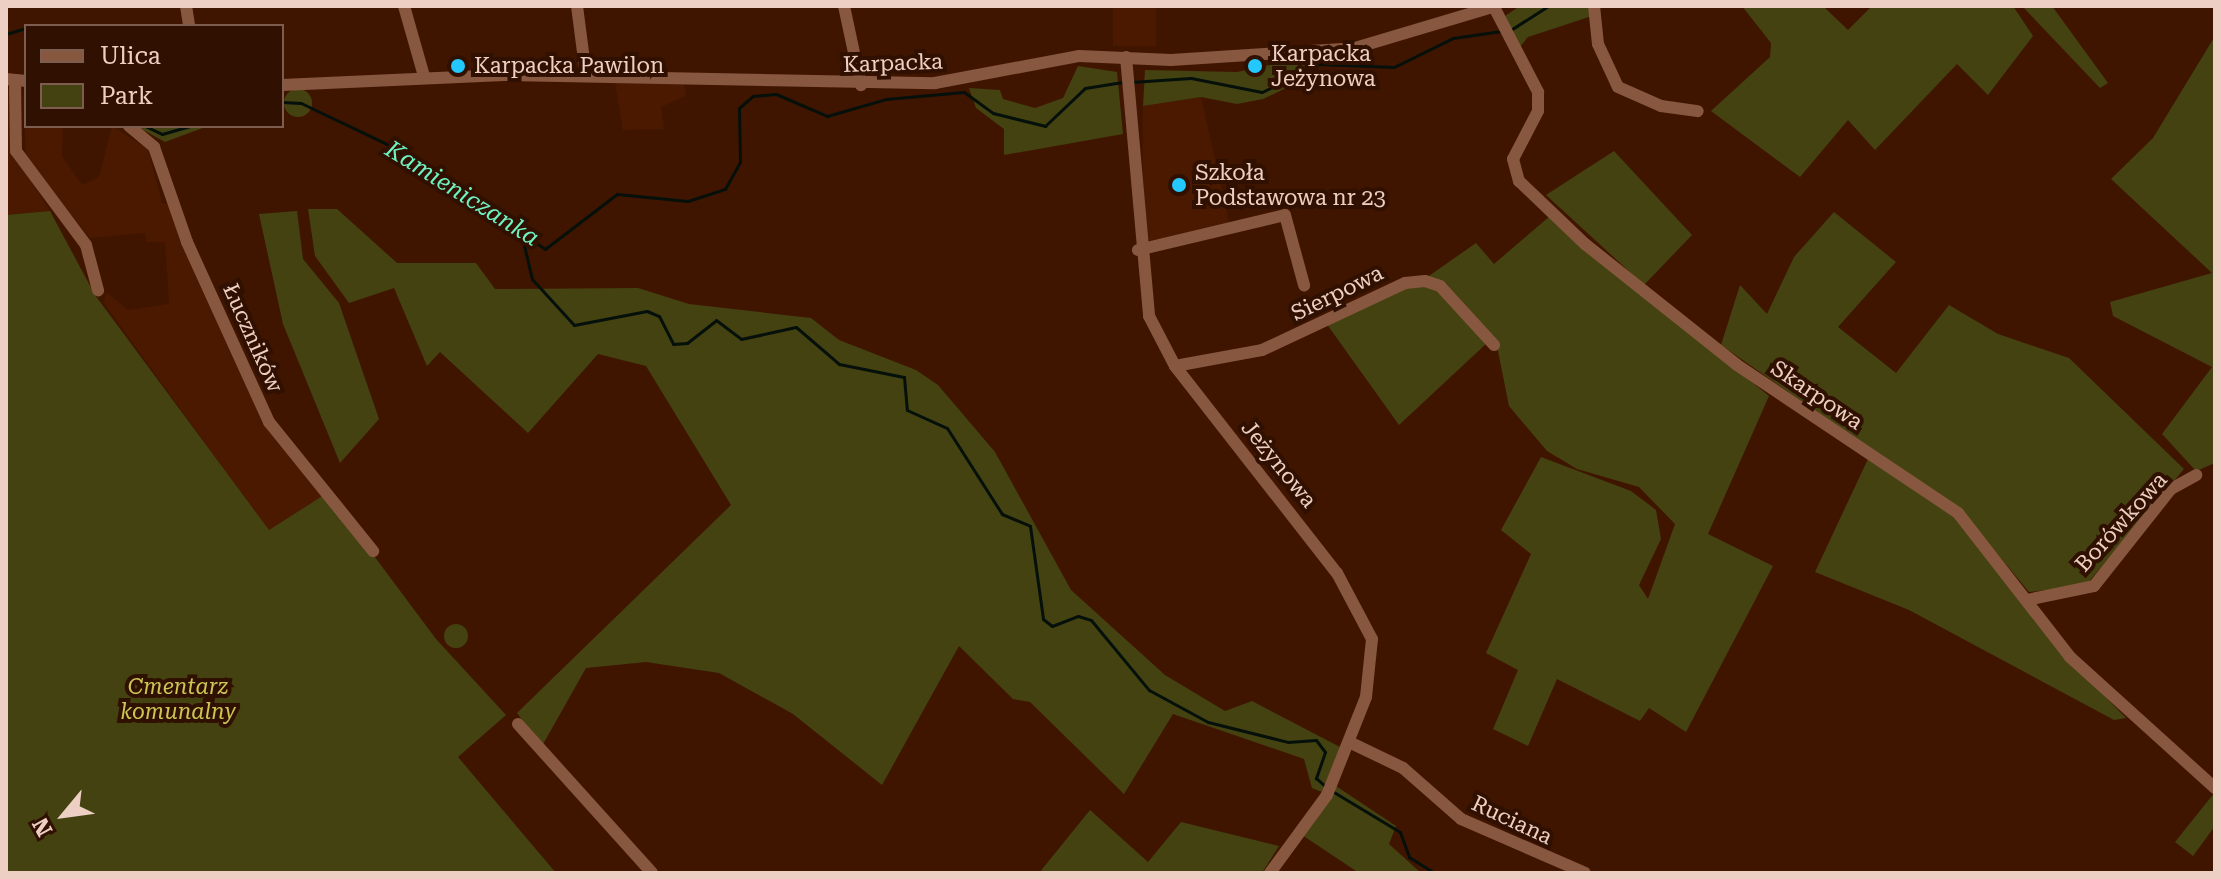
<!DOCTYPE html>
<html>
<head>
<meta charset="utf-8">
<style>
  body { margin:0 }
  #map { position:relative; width:2221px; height:879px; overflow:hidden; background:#401500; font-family:"Roboto Serif",serif }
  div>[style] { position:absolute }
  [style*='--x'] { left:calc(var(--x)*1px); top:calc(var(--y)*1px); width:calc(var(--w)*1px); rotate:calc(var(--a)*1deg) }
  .built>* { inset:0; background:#4a1900; transform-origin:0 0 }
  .green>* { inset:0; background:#444210 }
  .round { border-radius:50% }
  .stream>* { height:3px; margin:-1.5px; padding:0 1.5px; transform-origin:1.5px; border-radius:1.5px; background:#05100b }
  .minor>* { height:12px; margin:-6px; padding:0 6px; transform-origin:6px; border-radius:6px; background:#87573f }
  .dots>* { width:22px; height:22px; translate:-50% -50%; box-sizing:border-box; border:4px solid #301001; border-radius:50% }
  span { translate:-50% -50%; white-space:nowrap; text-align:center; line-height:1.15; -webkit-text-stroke:8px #301001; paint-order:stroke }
  .poi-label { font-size:22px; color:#edd0c3 }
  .left { translate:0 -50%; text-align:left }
  .street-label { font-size:22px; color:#edd0c3 }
  .park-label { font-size:22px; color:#ccc655; font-style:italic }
  .water-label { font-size:24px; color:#6ff1c2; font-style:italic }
  .frame { position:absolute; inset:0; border:8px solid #edd0c3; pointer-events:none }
  .legend { position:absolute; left:24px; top:24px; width:260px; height:104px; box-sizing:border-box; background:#301001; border:2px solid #7c5d4f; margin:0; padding:10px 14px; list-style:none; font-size:24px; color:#edd0c3 }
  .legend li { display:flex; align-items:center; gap:16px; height:40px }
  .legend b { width:40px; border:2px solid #7c5d4f }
  .north { position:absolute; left:24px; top:775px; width:80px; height:80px; -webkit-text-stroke:6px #301001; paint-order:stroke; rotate:241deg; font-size:22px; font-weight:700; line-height:32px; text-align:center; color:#edd0c3 }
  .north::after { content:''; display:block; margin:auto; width:28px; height:36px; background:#edd0c3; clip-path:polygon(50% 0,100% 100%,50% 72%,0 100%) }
</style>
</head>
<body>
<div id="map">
  <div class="built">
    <i style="left:1113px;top:6px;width:43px;height:40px"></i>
    <i style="clip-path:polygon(615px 82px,684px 84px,686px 96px,661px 107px,664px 129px,623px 130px)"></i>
    <i style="clip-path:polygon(6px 90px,13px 90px,13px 151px,50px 211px,6px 215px)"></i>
    <i style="clip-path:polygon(23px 90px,26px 126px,63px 126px,62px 156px,82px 185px,99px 177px,112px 126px,148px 149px,162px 203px,169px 204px,252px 394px,327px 493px,269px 530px,241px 493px,104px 303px,106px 292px,128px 310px,169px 304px,165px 242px,146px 242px,145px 233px,90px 238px,26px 159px)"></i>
    <i style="clip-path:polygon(1201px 97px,1230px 226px,1142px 242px,1143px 106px)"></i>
  </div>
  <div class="green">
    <i style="clip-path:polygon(1520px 6px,1590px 6px,1592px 16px,1528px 37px,1520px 47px,1505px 16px)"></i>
    <i style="clip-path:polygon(1742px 6px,1823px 6px,1848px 30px,1872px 6px,2013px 6px,2033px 36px,1988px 95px,1957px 64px,1875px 150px,1848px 120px,1800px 177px,1711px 111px,1770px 57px,1771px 43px)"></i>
    <i style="clip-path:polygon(2022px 6px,2052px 6px,2108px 83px,2100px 88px)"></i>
    <i style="clip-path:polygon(2215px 36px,2215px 463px,2196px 471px,2162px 434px,2212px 367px,2113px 316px,2110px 302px,2212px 273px,2111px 179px,2153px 138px)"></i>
    <i style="clip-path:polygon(1288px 61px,1306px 61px,1309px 77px,1263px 99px,1237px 104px,1201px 97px,1143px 106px,1145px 70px,1237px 72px)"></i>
    <i style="clip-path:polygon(1078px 66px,1117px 72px,1123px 134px,1004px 155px,1004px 129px,976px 108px,969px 88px,1000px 90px,1003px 99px,1035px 108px,1063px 98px)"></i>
    <i class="round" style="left:284px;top:89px;width:28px;height:28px"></i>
    <i style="clip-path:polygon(136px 126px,208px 126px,165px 142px)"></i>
    <i style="clip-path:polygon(1614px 151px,1692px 235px,1644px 285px,1546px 195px)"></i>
    <i style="clip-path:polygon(308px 209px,337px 209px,397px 263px,476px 263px,495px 289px,638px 288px,689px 304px,811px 318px,839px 340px,916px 370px,938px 385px,995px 452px,1071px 590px,1165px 675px,1225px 711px,1252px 701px,1340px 747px,1322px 792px,1312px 788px,1304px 759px,1173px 714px,1124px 794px,1030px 702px,1013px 699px,959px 646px,882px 785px,793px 714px,719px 673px,646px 662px,586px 668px,542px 746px,517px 713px,731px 505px,646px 366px,598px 354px,528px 433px,440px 352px,427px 366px,394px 288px,349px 303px,315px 256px)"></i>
    <i style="clip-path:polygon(50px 211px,95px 295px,269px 530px,327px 493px,436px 639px,506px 715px,458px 757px,556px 873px,6px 873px,6px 215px)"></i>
    <i style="clip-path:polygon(297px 211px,303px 259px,339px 303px,379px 419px,340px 463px,283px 324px,259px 214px)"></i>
    <i style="clip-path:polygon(1834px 212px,1896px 262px,1838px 327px,1896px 373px,1949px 305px,1998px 334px,2069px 358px,2184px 469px,2086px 585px,2029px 592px,1965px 515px,1721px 345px,1740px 285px,1767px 314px,1794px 257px)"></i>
    <i style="clip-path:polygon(1550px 216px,1769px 396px,1708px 534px,1773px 566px,1686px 732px,1649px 708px,1640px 721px,1557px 679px,1528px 746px,1493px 729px,1518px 670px,1486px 653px,1531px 554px,1501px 530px,1541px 457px,1631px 491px,1656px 510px,1661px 539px,1639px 585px,1648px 599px,1675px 524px,1639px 487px,1577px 469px,1547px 451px,1509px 406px,1497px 346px,1426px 278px,1476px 243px,1494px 264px)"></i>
    <i style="clip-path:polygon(1430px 284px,1487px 343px,1399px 425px,1326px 323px,1406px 286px)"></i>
    <i style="clip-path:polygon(1868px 459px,1952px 514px,2069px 660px,2126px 718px,2114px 720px,1909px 610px,1815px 572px)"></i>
    <i class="round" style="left:444px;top:624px;width:24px;height:24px"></i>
    <i style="clip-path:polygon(1336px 786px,1396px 826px,1389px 844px,1421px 873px,1359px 873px,1302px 835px)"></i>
    <i style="clip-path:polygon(2215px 792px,2215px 826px,2193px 856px,2175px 842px)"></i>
    <i style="clip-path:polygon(1090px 810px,1148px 862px,1181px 822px,1279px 846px,1262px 873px,1039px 873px)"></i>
  </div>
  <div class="stream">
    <i style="--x:1568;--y:6;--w:22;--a:0"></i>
    <i style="--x:1509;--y:31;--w:46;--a:-32.7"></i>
    <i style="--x:6;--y:34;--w:21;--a:-17"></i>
    <i style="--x:1131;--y:82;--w:60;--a:-3.8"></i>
    <i style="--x:1191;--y:78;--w:72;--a:11.2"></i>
    <i style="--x:1262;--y:92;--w:64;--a:-26.2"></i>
    <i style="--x:1319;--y:64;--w:75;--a:2.3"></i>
    <i style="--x:1394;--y:67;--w:66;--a:-26.2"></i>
    <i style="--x:1453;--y:38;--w:49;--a:-8.1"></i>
    <i style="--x:282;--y:102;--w:19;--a:3"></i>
    <i style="--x:301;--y:103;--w:93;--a:25.5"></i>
    <i style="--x:385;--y:143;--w:192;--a:33.5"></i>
    <i style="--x:545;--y:249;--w:91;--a:-37.4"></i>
    <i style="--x:617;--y:194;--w:71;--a:5.6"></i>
    <i style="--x:688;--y:201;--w:39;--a:-18"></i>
    <i style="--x:725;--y:189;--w:31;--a:-61"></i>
    <i style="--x:740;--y:162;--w:54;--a:-91.1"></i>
    <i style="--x:739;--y:108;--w:18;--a:-41"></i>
    <i style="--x:753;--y:96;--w:23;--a:-5"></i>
    <i style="--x:776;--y:94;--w:56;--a:23.3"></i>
    <i style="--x:827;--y:116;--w:61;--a:-16.1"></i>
    <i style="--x:886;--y:99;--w:78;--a:-5.1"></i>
    <i style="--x:964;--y:92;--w:36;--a:36"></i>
    <i style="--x:993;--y:113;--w:54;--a:14"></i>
    <i style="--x:1045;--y:126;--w:55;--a:-43.5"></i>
    <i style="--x:1085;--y:88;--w:38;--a:-9"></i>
    <i style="--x:145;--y:126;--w:19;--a:25"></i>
    <i style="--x:162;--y:134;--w:29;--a:-16"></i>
    <i style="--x:522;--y:237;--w:43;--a:76.6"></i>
    <i style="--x:532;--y:279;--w:62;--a:47.6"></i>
    <i style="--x:574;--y:325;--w:74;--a:-10.9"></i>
    <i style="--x:647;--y:311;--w:13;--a:23"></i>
    <i style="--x:659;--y:316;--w:31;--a:63"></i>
    <i style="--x:673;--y:344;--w:14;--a:-4"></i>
    <i style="--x:687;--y:343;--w:37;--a:-38"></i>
    <i style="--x:716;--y:320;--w:31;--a:37"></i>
    <i style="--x:741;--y:339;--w:56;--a:-12.3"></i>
    <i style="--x:796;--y:327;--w:57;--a:40.7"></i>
    <i style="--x:839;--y:364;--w:66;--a:11.3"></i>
    <i style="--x:904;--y:377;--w:33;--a:85"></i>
    <i style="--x:907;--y:410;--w:44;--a:24.2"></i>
    <i style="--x:947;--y:428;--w:102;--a:57.4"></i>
    <i style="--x:1002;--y:514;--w:30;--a:23"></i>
    <i style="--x:1030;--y:526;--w:94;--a:82"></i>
    <i style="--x:1043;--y:619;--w:11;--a:38"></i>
    <i style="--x:1052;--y:626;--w:28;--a:-21"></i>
    <i style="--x:1078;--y:616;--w:14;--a:17"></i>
    <i style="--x:1091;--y:620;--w:91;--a:50.4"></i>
    <i style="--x:1149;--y:690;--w:67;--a:28.5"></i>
    <i style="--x:1208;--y:722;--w:82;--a:14"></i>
    <i style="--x:1288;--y:742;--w:28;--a:-4"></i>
    <i style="--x:1316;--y:740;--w:15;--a:53"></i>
    <i style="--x:1325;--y:752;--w:28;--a:109"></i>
    <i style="--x:1316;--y:778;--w:13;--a:42"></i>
    <i style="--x:1332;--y:791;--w:79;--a:31.1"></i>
    <i style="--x:1400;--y:832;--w:27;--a:70"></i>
    <i style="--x:1409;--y:857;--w:31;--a:32"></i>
  </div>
  <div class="minor">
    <i style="--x:186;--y:6;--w:20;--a:81"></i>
    <i style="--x:404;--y:6;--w:73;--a:74.1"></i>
    <i style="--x:577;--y:6;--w:70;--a:82.6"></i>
    <i style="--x:844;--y:6;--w:81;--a:77.9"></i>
    <i style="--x:1594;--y:6;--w:38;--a:84"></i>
    <i style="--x:1598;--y:44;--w:47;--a:65.1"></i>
    <i style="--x:1618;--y:87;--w:47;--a:23.8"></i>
    <i style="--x:1661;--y:106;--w:37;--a:8"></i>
    <i style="--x:1494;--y:7;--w:96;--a:62.6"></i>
    <i style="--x:1538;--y:92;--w:19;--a:90"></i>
    <i style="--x:1538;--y:111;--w:54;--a:117.5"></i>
    <i style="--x:1513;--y:159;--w:23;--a:75"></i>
    <i style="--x:1519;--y:181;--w:91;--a:43.7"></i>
    <i style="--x:1585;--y:244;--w:194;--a:38.5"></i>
    <i style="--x:1737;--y:365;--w:266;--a:33.8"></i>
    <i style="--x:1958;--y:513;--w:182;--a:52.1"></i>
    <i style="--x:2070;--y:657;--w:195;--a:42.1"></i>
    <i style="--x:1126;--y:57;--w:260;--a:84.9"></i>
    <i style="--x:1149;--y:316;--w:56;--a:62.5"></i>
    <i style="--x:1175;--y:366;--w:263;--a:52"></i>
    <i style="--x:1337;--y:573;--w:75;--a:62.1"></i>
    <i style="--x:1372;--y:639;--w:58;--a:95.9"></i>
    <i style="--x:1366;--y:697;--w:105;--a:111.7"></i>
    <i style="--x:1327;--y:795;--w:97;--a:126.2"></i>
    <i style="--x:6;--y:79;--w:20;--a:6"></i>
    <i style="--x:15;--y:80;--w:71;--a:89.2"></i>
    <i style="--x:16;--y:151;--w:117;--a:53.3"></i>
    <i style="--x:86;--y:245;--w:47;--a:75.1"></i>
    <i style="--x:282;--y:85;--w:222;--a:-2.6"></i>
    <i style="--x:504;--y:75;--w:431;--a:1.1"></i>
    <i style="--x:935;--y:83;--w:147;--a:-10.6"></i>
    <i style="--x:1079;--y:56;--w:92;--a:2.5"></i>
    <i style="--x:1171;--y:60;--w:184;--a:-3.7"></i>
    <i style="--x:1355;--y:48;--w:147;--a:-16.6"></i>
    <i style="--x:129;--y:126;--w:33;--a:40"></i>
    <i style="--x:154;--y:147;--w:101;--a:70.8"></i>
    <i style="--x:187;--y:242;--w:198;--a:65.5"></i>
    <i style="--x:269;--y:422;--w:166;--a:51.1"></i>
    <i style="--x:1138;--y:250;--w:151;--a:-13.4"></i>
    <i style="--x:1285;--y:215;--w:73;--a:74.8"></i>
    <i style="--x:1175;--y:366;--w:88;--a:-10.4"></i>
    <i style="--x:1262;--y:350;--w:158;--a:-25.1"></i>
    <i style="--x:1405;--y:283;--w:20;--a:-6"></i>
    <i style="--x:1425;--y:281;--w:16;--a:18"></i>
    <i style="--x:1440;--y:286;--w:80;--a:47.5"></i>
    <i style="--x:2027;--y:600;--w:68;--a:-11.8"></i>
    <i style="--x:2094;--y:586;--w:124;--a:-51.6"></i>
    <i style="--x:2171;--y:489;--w:29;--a:-29"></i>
    <i style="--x:518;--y:724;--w:200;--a:48"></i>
    <i style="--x:1349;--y:742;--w:60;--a:25.7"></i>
    <i style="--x:1403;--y:768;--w:77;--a:41.3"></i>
    <i style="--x:1461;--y:819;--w:135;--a:23.5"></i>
  </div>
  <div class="dots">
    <i style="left:458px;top:66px;background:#23c9fe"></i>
    <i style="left:1255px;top:66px;background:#23c9fe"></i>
    <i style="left:1179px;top:185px;background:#23c9fe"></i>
  </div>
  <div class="poi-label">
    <span class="left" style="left:1271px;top:66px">Karpacka<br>Jeżynowa</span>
    <span class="left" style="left:474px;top:66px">Karpacka Pawilon</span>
    <span class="left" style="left:1195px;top:185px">Szkoła<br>Podstawowa nr 23</span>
  </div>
  <div class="street-label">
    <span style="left:893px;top:63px;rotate:-2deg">Karpacka</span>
    <span style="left:1337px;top:293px;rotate:-26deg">Sierpowa</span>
    <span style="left:253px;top:338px;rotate:66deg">Łuczników</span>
    <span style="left:1817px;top:395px;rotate:34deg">Skarpowa</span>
    <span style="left:1279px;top:464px;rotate:51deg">Jeżynowa</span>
    <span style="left:2121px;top:522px;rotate:-48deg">Borówkowa</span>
    <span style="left:1512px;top:820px;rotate:25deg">Ruciana</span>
  </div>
  <div class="park-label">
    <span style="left:178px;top:699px">Cmentarz<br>komunalny</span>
  </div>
  <div class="water-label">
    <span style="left:462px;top:194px;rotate:32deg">Kamieniczanka</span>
  </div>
  <div class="frame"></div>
  <ul class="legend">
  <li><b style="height:10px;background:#87573f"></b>Ulica</li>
  <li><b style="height:22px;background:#444210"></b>Park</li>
  </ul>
  <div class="north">N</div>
</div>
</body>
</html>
